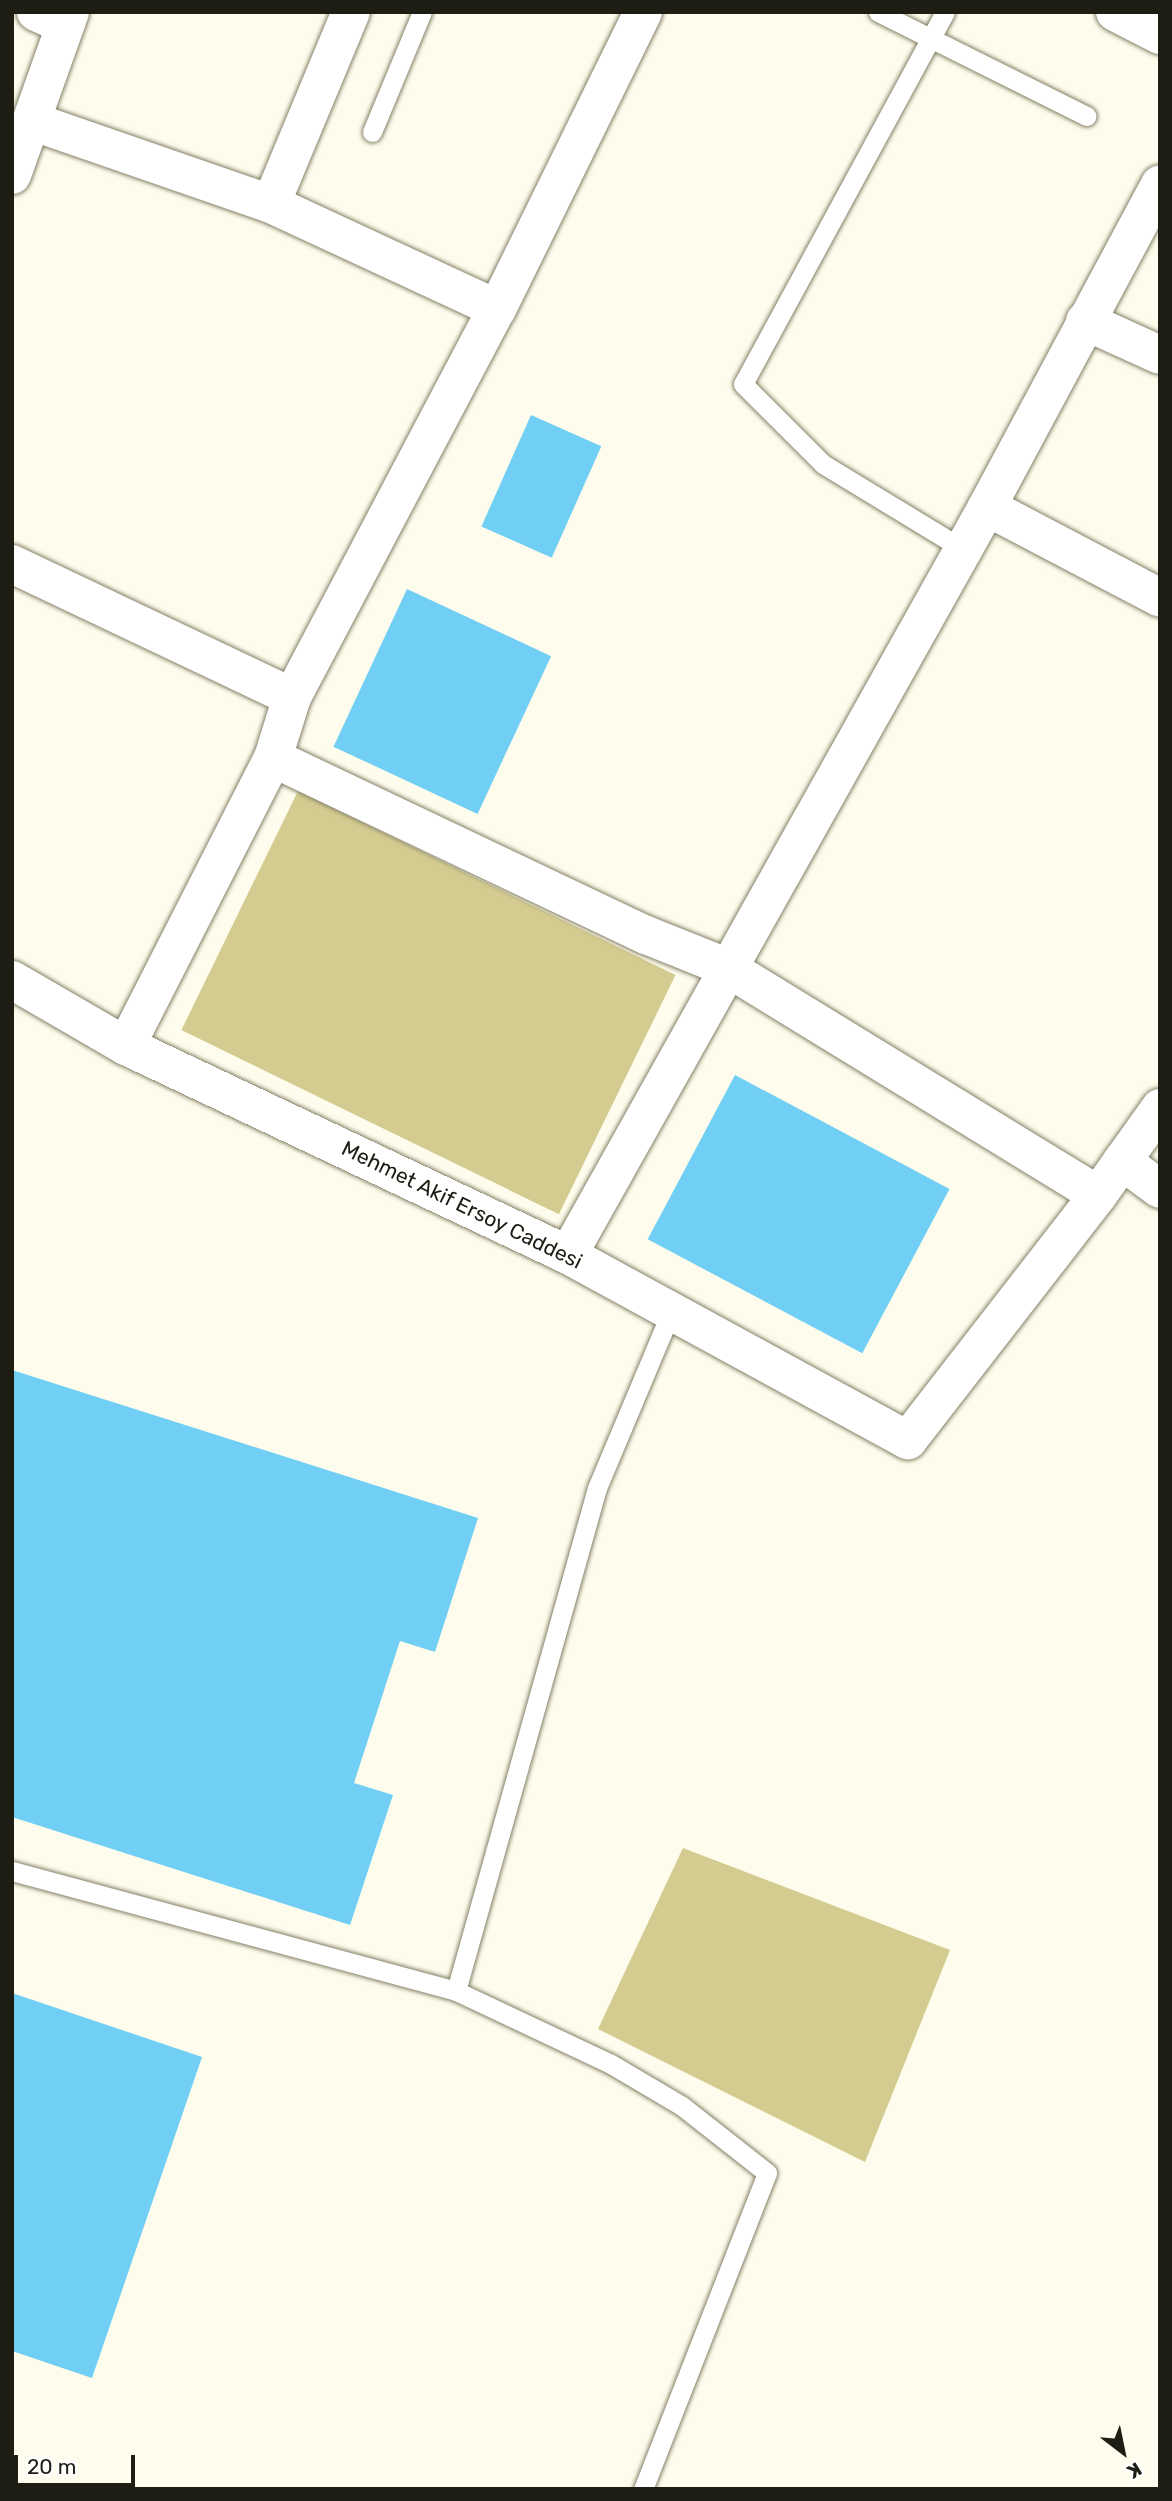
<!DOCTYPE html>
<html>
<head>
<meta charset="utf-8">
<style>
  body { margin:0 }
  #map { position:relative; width:1172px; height:2501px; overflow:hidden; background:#fefcec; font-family:Rubik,sans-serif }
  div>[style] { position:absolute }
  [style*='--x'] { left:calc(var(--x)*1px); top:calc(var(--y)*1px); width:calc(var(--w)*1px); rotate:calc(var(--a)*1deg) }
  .green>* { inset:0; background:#d4cb91; transform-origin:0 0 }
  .building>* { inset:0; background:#71cef4; transform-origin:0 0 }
  .roads { filter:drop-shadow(0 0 2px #848168) drop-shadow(0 0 2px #848168) }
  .lane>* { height:19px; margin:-9.5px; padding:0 9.5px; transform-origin:9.5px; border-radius:9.5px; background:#fff }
  .street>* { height:38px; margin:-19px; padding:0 19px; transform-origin:19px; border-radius:19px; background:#fff }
  .secondary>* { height:38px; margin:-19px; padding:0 19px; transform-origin:19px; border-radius:19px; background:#fff }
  span { translate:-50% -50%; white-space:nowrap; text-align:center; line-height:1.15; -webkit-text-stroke:7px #fff; paint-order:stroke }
  .street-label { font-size:21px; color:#1e1d13 }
  .frame { position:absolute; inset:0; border:14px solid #1e1d13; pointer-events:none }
  .north { position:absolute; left:1088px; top:2417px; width:70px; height:70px; -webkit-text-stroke:5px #fff; paint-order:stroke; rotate:148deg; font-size:19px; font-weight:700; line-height:28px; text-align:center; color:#1e1d13 }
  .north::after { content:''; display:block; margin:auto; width:24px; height:32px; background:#1e1d13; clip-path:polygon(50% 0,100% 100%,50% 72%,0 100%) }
  .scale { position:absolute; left:14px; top:2455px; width:121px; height:32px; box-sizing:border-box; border:4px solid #1e1d13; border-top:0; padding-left:9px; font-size:21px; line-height:24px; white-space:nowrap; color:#1e1d13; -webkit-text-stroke:5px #fff; paint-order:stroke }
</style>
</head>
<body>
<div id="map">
  <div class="green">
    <i style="left:298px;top:791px;width:420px;height:266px;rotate:26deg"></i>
    <i style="clip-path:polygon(683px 1848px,950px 1950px,865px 2162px,598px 2029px)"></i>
  </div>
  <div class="building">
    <i style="left:531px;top:415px;width:77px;height:122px;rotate:24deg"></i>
    <i style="left:407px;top:589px;width:159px;height:174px;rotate:25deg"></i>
    <i style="left:735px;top:1075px;width:243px;height:186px;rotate:28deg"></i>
    <i style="clip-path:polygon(12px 1370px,478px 1518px,435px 1652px,400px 1641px,354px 1783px,393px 1795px,350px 1925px,12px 1817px)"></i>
    <i style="clip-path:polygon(12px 1993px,202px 2057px,92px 2378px,12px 2351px)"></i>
  </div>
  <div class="roads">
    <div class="lane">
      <i style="--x:878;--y:12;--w:233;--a:26.5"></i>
      <i style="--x:945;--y:12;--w:423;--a:118.5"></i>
      <i style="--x:743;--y:384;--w:113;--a:45"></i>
      <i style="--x:823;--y:464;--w:164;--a:31.3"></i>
      <i style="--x:372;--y:132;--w:130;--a:-67.4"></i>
      <i style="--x:12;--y:1871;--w:460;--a:15.1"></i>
      <i style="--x:456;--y:1991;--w:171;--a:25.2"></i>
      <i style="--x:611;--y:2064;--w:82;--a:30.6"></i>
      <i style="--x:682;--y:2106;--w:108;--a:38.2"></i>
      <i style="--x:767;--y:2173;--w:339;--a:111.4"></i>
      <i style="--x:456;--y:1991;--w:522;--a:-74.34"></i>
      <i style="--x:597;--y:1488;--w:191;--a:-67.2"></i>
    </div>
    <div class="street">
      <i style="--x:36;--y:12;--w:32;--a:24"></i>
      <i style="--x:1115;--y:12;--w:51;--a:27.1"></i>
      <i style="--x:34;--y:122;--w:251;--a:19.1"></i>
      <i style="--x:271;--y:204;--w:249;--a:24.9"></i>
      <i style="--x:271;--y:204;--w:208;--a:-67.4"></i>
      <i style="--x:1085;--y:321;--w:82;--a:24.4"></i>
      <i style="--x:987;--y:507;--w:195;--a:27.7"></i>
      <i style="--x:12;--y:564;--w:310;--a:25.4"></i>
      <i style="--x:273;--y:758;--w:413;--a:25.4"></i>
      <i style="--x:646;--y:935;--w:86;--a:21.8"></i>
      <i style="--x:726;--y:967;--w:436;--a:31.5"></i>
      <i style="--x:126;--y:1046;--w:323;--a:-63"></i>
      <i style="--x:273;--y:758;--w:64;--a:-72.7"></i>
      <i style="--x:292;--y:697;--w:439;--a:-62.2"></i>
      <i style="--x:497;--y:309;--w:331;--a:-63.8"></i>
      <i style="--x:1122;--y:1161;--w:47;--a:36.4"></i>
      <i style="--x:568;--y:1255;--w:857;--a:-60.74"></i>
      <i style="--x:987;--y:507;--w:366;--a:-61.8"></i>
      <i style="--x:908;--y:1440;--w:310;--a:-52.2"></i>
      <i style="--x:1098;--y:1195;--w:107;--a:-54.5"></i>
    </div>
    <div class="secondary">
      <i style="--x:12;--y:175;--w:173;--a:-70.4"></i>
      <i style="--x:12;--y:980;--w:132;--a:30.1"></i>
      <i style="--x:126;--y:1046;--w:489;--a:25.3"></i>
      <i style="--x:568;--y:1255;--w:387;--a:28.6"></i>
    </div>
  </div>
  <div class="street-label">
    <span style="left:462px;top:1205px;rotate:26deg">Mehmet Akif Ersoy Caddesi</span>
  </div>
  <div class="frame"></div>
  <div class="north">K</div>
  <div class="scale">20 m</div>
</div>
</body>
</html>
